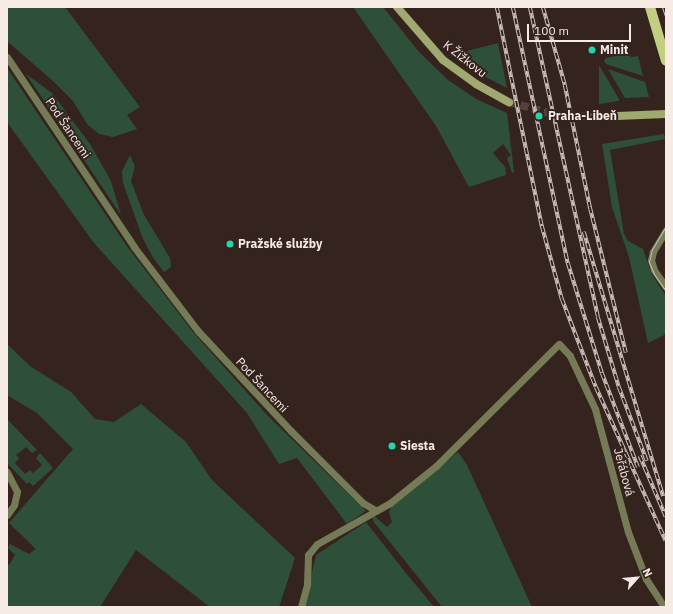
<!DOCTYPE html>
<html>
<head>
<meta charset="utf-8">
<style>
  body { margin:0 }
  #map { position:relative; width:673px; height:614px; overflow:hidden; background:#35241d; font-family:"IBM Plex Sans",sans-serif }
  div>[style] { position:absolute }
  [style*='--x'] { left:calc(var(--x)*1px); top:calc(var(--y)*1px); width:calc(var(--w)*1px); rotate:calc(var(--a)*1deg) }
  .green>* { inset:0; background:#2e5038 }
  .secondary-tunnel>* { height:8px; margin-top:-4px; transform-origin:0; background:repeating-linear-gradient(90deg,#52423b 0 8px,transparent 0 12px) }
  .minor>* { height:7px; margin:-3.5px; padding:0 3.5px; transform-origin:3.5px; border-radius:3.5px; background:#757b57 }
  .secondary>* { height:8px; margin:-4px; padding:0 4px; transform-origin:4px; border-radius:4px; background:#a0a96f }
  .primary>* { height:10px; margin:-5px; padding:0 5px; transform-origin:5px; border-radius:5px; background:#c2ce82 }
  .tram>* { height:1px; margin:-0.5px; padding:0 0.5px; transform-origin:0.5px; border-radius:0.5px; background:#ccbfba }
  .rail>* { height:3.5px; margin-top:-1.75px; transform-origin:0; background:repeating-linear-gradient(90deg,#35241d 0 6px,#ccbfba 0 12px); box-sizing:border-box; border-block:1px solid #ccbfba }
  .dots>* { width:11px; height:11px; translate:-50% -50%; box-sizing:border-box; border:2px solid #35241d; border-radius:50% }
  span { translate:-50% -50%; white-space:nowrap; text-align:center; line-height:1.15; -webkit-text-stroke:4px #35241d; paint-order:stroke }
  .poi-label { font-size:12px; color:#f7ebe6; font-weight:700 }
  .left { translate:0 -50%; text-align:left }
  .street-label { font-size:12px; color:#f7ebe6 }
  .frame { position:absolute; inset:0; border:8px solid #f7ebe6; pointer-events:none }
  .north { position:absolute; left:617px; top:558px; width:40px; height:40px; -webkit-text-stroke:3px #35241d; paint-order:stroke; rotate:63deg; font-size:11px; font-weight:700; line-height:16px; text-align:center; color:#f7ebe6 }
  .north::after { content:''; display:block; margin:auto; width:14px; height:18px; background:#f7ebe6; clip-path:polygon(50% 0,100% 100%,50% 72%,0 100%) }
  .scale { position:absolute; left:527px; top:24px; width:104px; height:18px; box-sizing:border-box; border:2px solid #f7ebe6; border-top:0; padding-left:5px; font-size:12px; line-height:14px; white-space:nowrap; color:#f7ebe6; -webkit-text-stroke:3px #35241d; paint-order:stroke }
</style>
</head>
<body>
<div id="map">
  <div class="green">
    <i style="clip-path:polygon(7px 7px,65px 7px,140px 107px,127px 115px,137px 129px,113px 137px,99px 134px,87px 124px,73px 101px,53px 81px,7px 41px)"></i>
    <i style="clip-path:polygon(353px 7px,383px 7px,419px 52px,448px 80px,476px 99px,507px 113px,514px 172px,512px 173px,507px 158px,511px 155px,503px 144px,493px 153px,505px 167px,506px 175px,469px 187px,436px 126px)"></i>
    <i style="clip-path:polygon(498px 43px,507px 88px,480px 74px,455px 54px)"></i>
    <i style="clip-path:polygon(630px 53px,631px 57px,638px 56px,643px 76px,606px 64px,604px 61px,606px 58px)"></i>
    <i style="clip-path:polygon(599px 65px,619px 99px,619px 101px,599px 104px)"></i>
    <i style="clip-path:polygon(7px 68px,126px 245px,193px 332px,267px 415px,366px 511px,347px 524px,297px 458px,279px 464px,247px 413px,94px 243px,7px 122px)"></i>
    <i style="clip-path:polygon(608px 69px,645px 82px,649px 97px,625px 98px)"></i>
    <i style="clip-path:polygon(26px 74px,52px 93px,90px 144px,111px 181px,121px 215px)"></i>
    <i style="clip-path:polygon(664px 134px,665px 139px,610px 150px,624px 234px,628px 241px,643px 249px,652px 275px,666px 296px,666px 334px,648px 343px,629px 257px,612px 207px,602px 144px)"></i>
    <i style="clip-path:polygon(130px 155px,135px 166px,131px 181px,144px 215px,170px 258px,171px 267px,164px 272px,154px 259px,143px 239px,123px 183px,122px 171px)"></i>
    <i style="clip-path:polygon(7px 344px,30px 366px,71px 392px,95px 419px,114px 422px,141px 404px,186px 442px,212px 480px,295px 558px,279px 607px,210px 607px,136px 550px,100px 607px,7px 607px,7px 564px,9px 565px,15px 555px,8px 548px,10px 544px,29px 554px,36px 549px,9px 523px,73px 449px,37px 413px,7px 395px)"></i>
    <i style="clip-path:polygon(7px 419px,37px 450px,32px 453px,26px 447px,16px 455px,19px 458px,15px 463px,25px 474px,30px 470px,33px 473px,42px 465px,36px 458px,40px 453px,53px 468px,33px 486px,29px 482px,27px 484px,7px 463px)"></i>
    <i style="clip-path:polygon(458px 452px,467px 465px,532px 607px,442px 607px,373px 521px,372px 514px,387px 527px,392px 522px,389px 512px,392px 506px)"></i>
    <i style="clip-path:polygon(366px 522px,405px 572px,434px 607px,304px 607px,316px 555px)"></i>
  </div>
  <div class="secondary-tunnel">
    <i style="--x:509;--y:102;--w:49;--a:15.5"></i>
    <i style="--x:556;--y:115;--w:37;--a:3"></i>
  </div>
  <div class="minor">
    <i style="--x:7;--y:57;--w:229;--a:56.2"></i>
    <i style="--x:134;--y:247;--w:106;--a:52.7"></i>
    <i style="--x:198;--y:331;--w:137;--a:47.1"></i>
    <i style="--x:291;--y:431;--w:102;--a:45"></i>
    <i style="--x:363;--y:503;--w:14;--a:30"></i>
    <i style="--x:666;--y:230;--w:26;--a:121"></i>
    <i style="--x:653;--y:252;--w:8;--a:104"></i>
    <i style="--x:651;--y:260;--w:10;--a:73"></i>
    <i style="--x:654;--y:270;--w:21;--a:55"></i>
    <i style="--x:7;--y:472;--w:22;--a:63"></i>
    <i style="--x:17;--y:492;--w:13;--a:103"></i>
    <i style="--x:14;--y:505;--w:12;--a:125"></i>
    <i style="--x:301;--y:607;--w:24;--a:-75"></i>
    <i style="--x:307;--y:584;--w:29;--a:-88"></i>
    <i style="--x:308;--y:555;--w:14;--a:-51"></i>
    <i style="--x:317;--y:544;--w:84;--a:-29.3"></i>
    <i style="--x:390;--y:503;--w:59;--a:-38.8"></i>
    <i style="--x:436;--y:466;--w:173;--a:-44.8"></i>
    <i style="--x:559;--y:344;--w:16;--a:47"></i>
    <i style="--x:570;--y:356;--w:59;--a:64.7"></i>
    <i style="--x:595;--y:409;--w:127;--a:75"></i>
    <i style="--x:628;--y:532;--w:50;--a:69"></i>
    <i style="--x:646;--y:579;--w:33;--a:57"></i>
  </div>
  <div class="secondary">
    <i style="--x:397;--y:7;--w:70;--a:49"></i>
    <i style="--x:443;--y:60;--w:41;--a:36"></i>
    <i style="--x:476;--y:84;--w:38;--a:29"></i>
    <i style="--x:593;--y:117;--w:73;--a:-2.4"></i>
  </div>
  <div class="primary">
    <i style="--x:650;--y:7;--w:56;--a:73.5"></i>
  </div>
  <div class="tram">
    <i style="--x:662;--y:7;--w:13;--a:72"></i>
    <i style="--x:666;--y:226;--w:27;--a:121"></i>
    <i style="--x:652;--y:249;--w:13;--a:103"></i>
    <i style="--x:649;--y:262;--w:13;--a:67"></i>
    <i style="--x:654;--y:274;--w:21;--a:55"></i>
  </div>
  <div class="rail">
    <i style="--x:497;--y:7;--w:224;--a:78.4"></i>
    <i style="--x:542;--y:226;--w:76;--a:74.7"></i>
    <i style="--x:562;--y:299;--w:94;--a:68.9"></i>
    <i style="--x:596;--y:387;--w:169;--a:65.6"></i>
    <i style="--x:513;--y:7;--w:262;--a:77.9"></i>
    <i style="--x:568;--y:263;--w:115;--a:72.8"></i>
    <i style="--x:602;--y:373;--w:101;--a:69"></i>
    <i style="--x:530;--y:7;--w:317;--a:77.6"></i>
    <i style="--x:598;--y:317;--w:73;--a:73.3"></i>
    <i style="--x:619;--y:387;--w:79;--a:69.3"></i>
    <i style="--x:543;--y:7;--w:81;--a:74.2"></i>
    <i style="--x:565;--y:85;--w:125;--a:78.4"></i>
    <i style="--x:590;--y:207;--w:150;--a:76.1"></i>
    <i style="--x:584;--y:232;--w:276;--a:73.3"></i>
    <i style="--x:640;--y:456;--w:66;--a:66.9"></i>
  </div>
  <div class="dots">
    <i style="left:592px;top:50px;background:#23d5af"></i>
    <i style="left:539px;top:116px;background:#23d5af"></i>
    <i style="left:230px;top:244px;background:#23d5af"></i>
    <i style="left:392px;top:446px;background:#23d5af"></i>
  </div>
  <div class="poi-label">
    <span class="left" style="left:600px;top:50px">Minit</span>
    <span class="left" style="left:548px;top:116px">Praha-Libeň</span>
    <span class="left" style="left:238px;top:244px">Pražské služby</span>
    <span class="left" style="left:400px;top:446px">Siesta</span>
  </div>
  <div class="street-label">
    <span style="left:465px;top:59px;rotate:38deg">K Žižkovu</span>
    <span style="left:68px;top:128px;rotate:56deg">Pod Šancemi</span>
    <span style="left:262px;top:385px;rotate:47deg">Pod Šancemi</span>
    <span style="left:624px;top:472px;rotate:75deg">Jeřábová</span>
  </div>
  <div class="frame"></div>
  <div class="north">N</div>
  <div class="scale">100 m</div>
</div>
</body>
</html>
